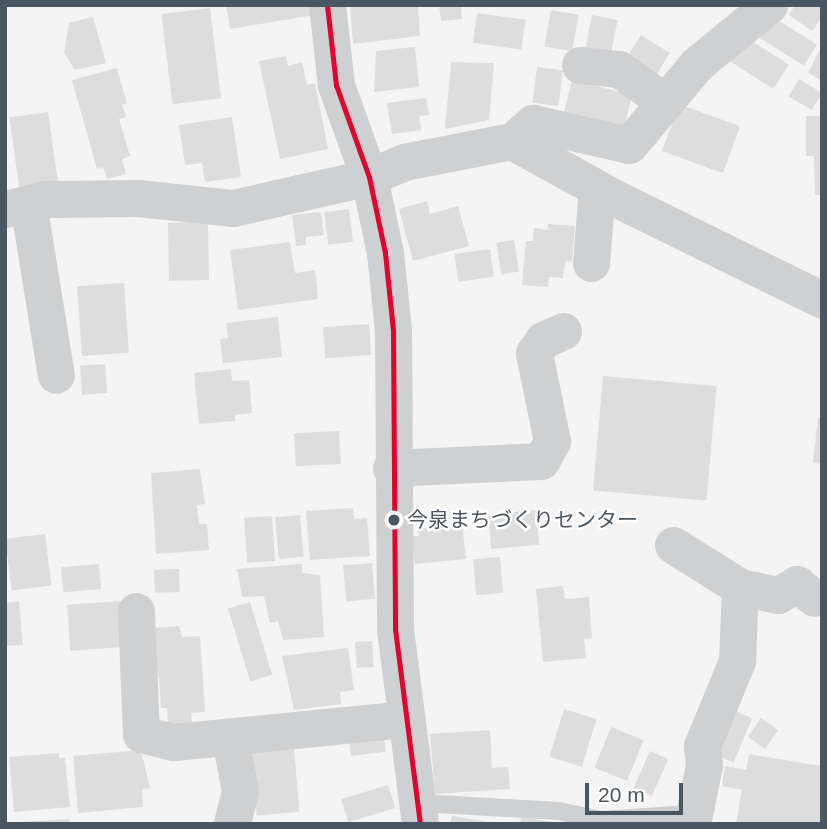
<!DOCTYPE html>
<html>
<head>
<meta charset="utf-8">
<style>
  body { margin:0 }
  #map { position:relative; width:827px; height:829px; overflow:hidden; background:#f4f4f4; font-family:Arial,"Noto Sans JP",sans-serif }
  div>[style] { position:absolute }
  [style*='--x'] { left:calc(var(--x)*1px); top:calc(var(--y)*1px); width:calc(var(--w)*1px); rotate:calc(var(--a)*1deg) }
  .building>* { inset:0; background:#ddddde; transform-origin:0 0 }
  .lane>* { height:18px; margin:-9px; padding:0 9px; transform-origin:9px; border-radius:9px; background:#ced0d2 }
  .street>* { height:37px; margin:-18.5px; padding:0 18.5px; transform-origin:18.5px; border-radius:18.5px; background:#ced0d2 }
  .bus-1>* { height:5px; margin:-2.5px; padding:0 2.5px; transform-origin:2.5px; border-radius:2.5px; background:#e4002b }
  .dots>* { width:19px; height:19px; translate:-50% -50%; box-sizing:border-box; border:4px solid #fff; border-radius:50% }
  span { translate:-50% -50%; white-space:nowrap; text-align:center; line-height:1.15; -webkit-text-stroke:5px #fff; paint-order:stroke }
  .bus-label { font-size:21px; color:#4a5661 }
  .left { translate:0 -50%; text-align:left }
  .frame { position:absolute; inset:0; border:7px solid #4a5661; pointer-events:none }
  .scale { position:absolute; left:585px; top:783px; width:98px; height:32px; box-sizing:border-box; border:4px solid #4a5661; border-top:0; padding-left:9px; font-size:21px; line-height:24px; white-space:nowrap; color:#4a5661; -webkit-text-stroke:5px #fff; paint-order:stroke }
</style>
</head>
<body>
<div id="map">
  <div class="building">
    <i style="clip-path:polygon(226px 5px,314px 5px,315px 15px,230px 29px)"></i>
    <i style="clip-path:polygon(350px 5px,418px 6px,420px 36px,353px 44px)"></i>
    <i style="clip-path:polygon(439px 5px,461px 5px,462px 19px,441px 21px)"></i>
    <i style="clip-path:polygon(795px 5px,822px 5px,822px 17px,812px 31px,789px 15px)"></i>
    <i style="left:210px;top:8px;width:91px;height:49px;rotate:83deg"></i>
    <i style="left:551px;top:10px;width:28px;height:37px;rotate:10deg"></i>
    <i style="left:477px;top:13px;width:49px;height:30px;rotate:8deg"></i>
    <i style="left:592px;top:15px;width:26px;height:33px;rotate:11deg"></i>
    <i style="clip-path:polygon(93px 17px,106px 63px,75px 70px,64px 53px,69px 23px)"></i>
    <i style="left:773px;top:17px;width:52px;height:25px;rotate:32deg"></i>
    <i style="left:641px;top:35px;width:34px;height:28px;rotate:32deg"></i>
    <i style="left:746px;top:37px;width:51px;height:29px;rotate:33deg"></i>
    <i style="clip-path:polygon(415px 47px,419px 87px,374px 92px,376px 51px)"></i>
    <i style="clip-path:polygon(819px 51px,822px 53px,822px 81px,808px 73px)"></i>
    <i style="clip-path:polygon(286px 56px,288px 66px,302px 62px,307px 85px,315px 83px,328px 149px,280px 159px,259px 61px)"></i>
    <i style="clip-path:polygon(451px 62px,494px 63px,489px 120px,445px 129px)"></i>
    <i style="left:537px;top:67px;width:26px;height:36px;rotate:7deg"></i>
    <i style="clip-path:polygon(117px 68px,127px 103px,122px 105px,126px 117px,119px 119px,130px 156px,122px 159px,126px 174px,107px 179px,103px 167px,97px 169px,72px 80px)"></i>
    <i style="left:799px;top:79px;width:27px;height:20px;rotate:31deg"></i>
    <i style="left:572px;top:80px;width:62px;height:33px;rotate:14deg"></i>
    <i style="clip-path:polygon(426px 98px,429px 115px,419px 116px,421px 130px,392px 134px,387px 103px)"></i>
    <i style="left:679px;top:104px;width:65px;height:50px;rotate:20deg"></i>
    <i style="left:48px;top:112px;width:72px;height:39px;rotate:82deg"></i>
    <i style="clip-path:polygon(806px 116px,822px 116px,822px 195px,815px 195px,814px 156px,806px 156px)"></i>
    <i style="clip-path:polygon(232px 117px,241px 177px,205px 182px,202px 163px,185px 165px,179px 125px)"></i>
    <i style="clip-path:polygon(427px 201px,430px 214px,458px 206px,469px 246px,413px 261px,399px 209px)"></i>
    <i style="left:349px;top:209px;width:33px;height:25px;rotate:83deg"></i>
    <i style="clip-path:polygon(321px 212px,324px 235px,306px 237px,306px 245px,296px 246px,292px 215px)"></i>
    <i style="left:208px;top:222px;width:58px;height:40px;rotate:89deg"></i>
    <i style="clip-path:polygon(548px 224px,575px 226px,572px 262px,565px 261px,563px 278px,549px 277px,548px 287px,522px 285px,526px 241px,533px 241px,534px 228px,548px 230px)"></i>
    <i style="left:514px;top:240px;width:32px;height:18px;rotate:81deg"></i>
    <i style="clip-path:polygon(290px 242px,295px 273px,315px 270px,318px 299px,238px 310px,230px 250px)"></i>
    <i style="left:490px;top:249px;width:28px;height:36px;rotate:82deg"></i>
    <i style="left:124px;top:283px;width:70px;height:47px;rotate:86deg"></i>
    <i style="clip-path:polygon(278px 317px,282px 357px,223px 363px,220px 339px,228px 338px,226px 323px)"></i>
    <i style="left:369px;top:324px;width:31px;height:46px;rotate:86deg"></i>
    <i style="left:105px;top:364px;width:29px;height:25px;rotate:86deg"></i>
    <i style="clip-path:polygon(231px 369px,232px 381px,249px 380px,252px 413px,235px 415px,235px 421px,199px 424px,194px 373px)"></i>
    <i style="left:603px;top:376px;width:114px;height:115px;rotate:5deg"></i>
    <i style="clip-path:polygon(818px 417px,822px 418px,822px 464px,813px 463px)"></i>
    <i style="left:339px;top:431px;width:33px;height:45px;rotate:87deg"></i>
    <i style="clip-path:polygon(200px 469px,205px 504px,197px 505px,199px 524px,207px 524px,209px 550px,156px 554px,151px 473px)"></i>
    <i style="clip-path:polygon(353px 508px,354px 519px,367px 518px,370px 556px,310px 560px,306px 511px)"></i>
    <i style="left:536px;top:510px;width:35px;height:48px;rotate:85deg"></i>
    <i style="left:300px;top:515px;width:42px;height:25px;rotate:85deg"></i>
    <i style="left:272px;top:516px;width:45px;height:28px;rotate:86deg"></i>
    <i style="clip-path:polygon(462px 524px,466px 559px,415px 564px,411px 536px,419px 536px,418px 529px)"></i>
    <i style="left:45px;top:534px;width:52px;height:40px;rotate:83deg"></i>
    <i style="left:500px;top:557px;width:36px;height:27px;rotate:85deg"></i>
    <i style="left:372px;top:563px;width:36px;height:29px;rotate:85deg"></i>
    <i style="left:99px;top:564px;width:25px;height:38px;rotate:85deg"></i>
    <i style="clip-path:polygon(302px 564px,302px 573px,320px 575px,324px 637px,283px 640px,278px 621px,270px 623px,264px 596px,242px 597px,237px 569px)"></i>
    <i style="left:179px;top:569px;width:23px;height:25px;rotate:88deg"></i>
    <i style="clip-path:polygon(563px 586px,565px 599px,589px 597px,592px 638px,584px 639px,586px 658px,543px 662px,536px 589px)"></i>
    <i style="clip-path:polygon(19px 601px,23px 645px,5px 646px,5px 603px)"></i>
    <i style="left:121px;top:601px;width:46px;height:54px;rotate:86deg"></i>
    <i style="left:250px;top:602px;width:76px;height:23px;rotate:73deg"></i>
    <i style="clip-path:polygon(179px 626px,182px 637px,200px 636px,205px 712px,191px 713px,192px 725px,168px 727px,167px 708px,161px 708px,159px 677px,154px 677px,151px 628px)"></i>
    <i style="left:372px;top:641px;width:26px;height:17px;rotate:86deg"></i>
    <i style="clip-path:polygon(348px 648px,354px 690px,340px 692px,341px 704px,294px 710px,282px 656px)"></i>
    <i style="left:564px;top:709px;width:34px;height:50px;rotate:17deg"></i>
    <i style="left:733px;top:710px;width:21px;height:48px;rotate:23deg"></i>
    <i style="left:761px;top:718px;width:21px;height:23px;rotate:35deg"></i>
    <i style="left:611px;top:727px;width:35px;height:44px;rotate:22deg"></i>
    <i style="left:383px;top:729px;width:23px;height:35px;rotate:83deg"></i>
    <i style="clip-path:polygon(490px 730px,492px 768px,508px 767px,510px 789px,435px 794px,430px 734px)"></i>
    <i style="left:294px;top:749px;width:63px;height:43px;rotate:85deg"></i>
    <i style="clip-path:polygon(141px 750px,150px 788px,142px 789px,143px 807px,78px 813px,73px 756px)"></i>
    <i style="left:650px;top:751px;width:20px;height:40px;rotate:24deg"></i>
    <i style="clip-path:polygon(59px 753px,59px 758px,65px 758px,70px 807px,14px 812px,9px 757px)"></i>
    <i style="clip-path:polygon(749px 754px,822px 766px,822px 824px,736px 824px,742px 790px,722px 786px,725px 766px,746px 770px)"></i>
    <i style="left:388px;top:785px;width:24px;height:49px;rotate:73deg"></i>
    <i style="clip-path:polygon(452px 816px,489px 822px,489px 824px,450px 824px)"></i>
    <i style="clip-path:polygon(521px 817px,555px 822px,555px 824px,520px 824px)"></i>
    <i style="clip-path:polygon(69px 819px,70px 824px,17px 824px,17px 822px)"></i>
  </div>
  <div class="lane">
    <i style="--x:420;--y:803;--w:139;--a:3.3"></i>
    <i style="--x:559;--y:811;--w:43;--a:12.1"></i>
    <i style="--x:601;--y:820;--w:73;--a:-3.9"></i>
    <i style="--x:674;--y:815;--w:18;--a:29"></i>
  </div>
  <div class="street">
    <i style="--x:327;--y:5;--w:81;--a:83.6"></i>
    <i style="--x:336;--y:85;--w:98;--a:70.3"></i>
    <i style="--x:369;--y:177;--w:78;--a:78.1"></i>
    <i style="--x:385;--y:253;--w:78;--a:84.1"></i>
    <i style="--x:393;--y:331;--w:298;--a:89.6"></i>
    <i style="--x:395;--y:629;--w:197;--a:82.7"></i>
    <i style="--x:580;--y:65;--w:39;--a:6"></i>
    <i style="--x:619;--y:69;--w:57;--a:35.7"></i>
    <i style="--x:512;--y:141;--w:28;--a:-41"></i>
    <i style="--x:533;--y:123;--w:98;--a:12.9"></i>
    <i style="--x:629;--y:145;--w:106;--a:-50"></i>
    <i style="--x:697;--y:64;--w:93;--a:-39.3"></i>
    <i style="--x:28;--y:203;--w:174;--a:80.8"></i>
    <i style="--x:5;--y:209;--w:42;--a:-13.7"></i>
    <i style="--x:46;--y:199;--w:92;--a:-0.6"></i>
    <i style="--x:138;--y:198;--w:96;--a:6"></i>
    <i style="--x:233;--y:208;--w:139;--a:-12.8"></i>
    <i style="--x:369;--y:177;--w:38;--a:-23"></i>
    <i style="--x:404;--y:162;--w:110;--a:-11"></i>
    <i style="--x:512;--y:141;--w:118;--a:29"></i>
    <i style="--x:615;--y:198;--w:231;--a:26.2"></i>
    <i style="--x:591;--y:263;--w:75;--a:-85.4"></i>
    <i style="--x:391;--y:468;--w:150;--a:-2.7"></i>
    <i style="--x:541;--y:461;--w:23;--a:-61"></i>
    <i style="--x:552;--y:441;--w:90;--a:-101.6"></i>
    <i style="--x:534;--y:353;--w:16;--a:-55"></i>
    <i style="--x:543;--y:340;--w:22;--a:-24"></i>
    <i style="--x:673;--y:545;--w:79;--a:32.1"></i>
    <i style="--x:740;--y:587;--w:74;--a:92.3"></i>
    <i style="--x:737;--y:661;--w:92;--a:112.4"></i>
    <i style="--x:702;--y:746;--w:19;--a:84"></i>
    <i style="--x:704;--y:765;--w:60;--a:101.5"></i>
    <i style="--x:740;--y:587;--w:39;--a:12"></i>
    <i style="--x:778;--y:595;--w:22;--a:-30"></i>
    <i style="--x:797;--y:584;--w:22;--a:39"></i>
    <i style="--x:136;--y:611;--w:123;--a:87.7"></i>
    <i style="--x:141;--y:734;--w:34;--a:14"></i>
    <i style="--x:174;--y:742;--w:233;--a:-5.7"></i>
    <i style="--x:230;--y:738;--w:54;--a:79.3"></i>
    <i style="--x:240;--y:791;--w:34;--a:104"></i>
  </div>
  <div class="bus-1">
    <i style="--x:327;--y:5;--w:81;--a:83.6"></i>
    <i style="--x:336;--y:85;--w:98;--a:70.3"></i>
    <i style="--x:369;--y:177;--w:78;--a:78.1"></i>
    <i style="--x:385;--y:253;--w:78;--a:84.1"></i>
    <i style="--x:393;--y:331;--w:298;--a:89.6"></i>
    <i style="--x:395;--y:629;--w:197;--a:82.7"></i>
  </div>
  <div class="dots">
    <i style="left:394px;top:520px;background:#4a5661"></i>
  </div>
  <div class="bus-label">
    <span class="left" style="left:407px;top:520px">今泉まちづくりセンター</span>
  </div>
  <div class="frame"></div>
  <div class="scale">20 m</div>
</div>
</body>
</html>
